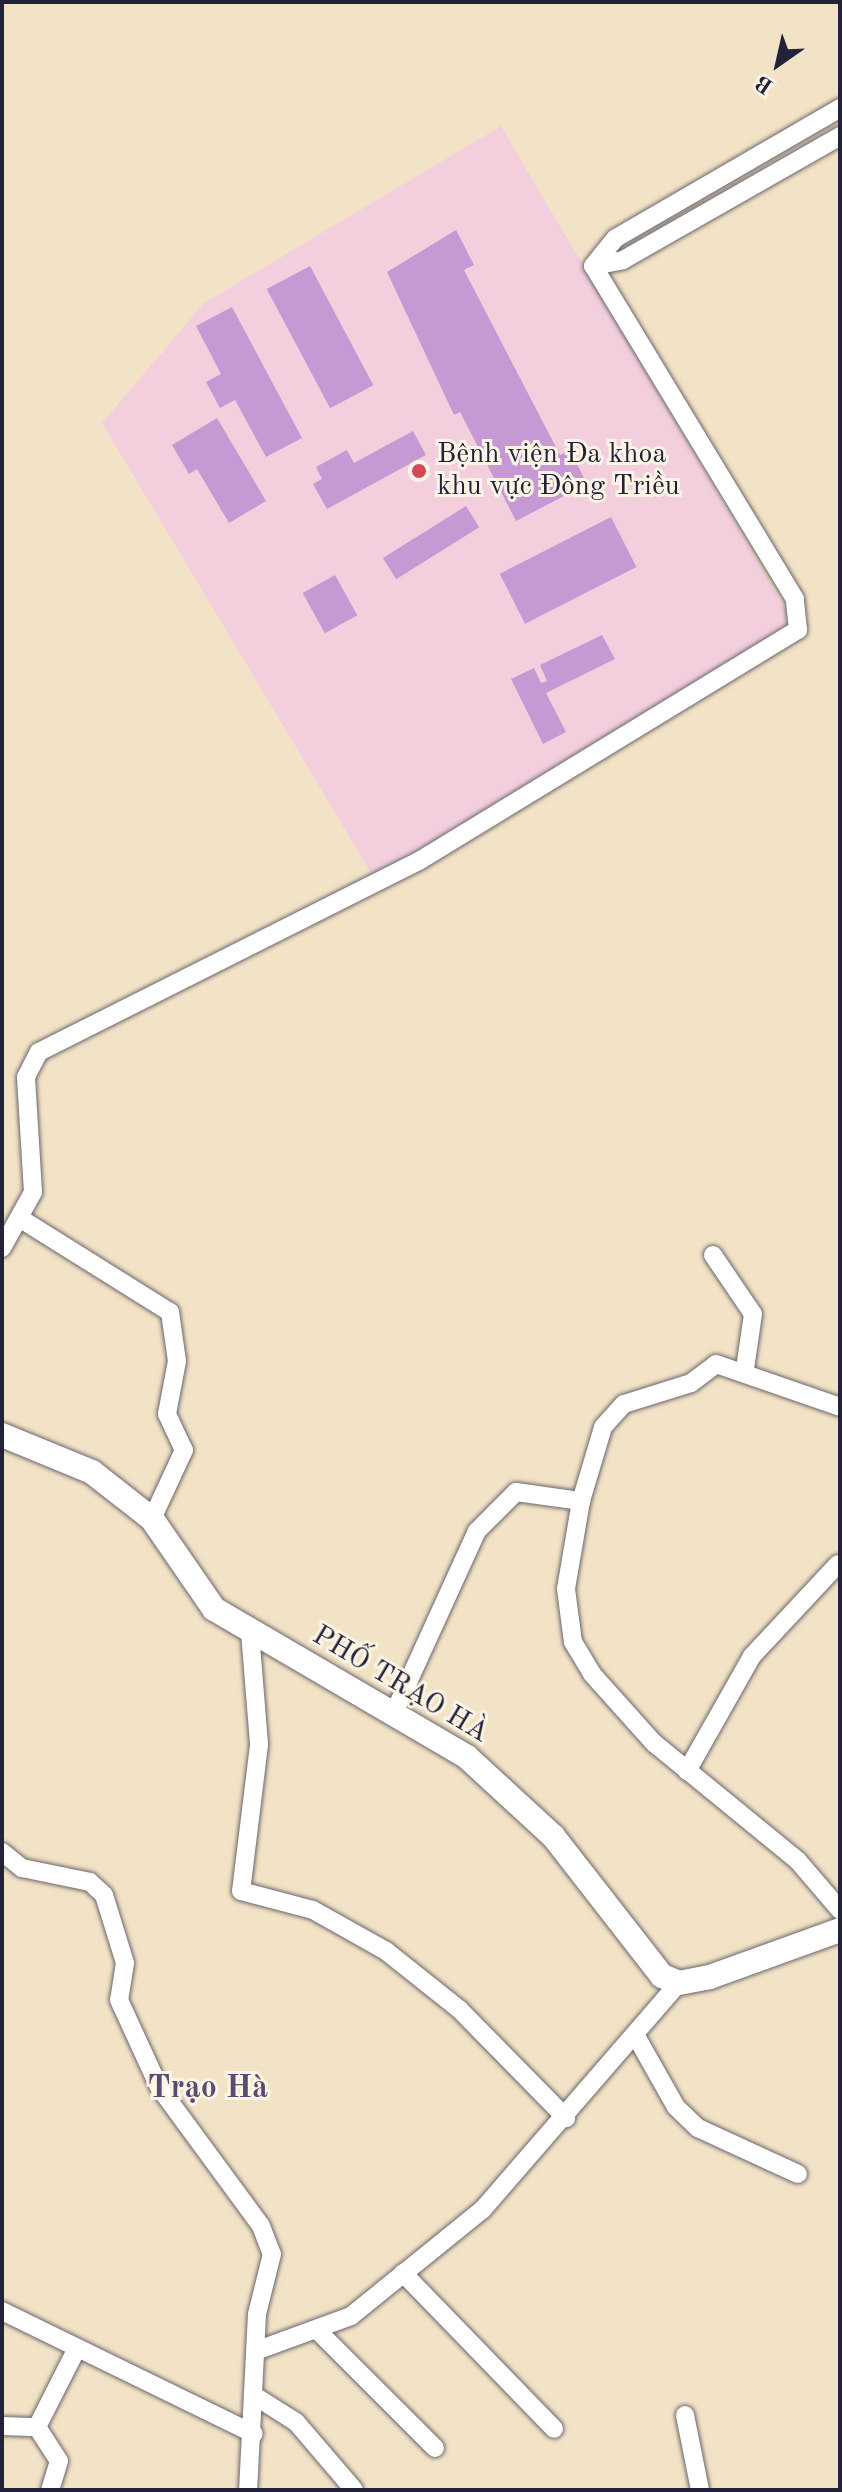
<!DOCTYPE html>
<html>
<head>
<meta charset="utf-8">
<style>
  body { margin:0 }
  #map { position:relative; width:842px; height:2492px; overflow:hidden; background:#f3e3c6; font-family:"Old Standard TT",serif }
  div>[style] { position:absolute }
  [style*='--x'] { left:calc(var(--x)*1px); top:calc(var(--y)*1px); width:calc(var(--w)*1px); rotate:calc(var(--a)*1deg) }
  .built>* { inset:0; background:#f3cfde }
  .building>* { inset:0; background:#c698d4; transform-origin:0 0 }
  .roads { filter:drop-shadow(0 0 2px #6b666c) drop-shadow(0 0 2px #6b666c) }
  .street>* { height:18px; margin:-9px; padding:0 9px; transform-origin:9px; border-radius:9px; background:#fff }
  .secondary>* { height:24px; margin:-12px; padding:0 12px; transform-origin:12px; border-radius:12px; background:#fff }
  .dots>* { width:22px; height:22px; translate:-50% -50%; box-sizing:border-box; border:4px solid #fcf5e5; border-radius:50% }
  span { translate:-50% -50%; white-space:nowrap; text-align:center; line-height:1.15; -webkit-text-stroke:6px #fcf5e5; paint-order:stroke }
  .poi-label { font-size:28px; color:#22223b }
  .left { translate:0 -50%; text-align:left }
  .street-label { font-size:28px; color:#22223b }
  .quarter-label { font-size:32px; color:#5b4b71; font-weight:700 }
  .frame { position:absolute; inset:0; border:4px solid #22223b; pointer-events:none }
  .north { position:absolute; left:738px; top:24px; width:80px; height:80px; -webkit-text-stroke:6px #fcf5e5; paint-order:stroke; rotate:214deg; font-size:22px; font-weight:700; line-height:32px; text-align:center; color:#22223b }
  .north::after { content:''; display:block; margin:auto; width:28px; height:36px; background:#22223b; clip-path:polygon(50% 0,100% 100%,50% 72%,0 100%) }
</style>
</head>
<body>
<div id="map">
  <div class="built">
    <i style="clip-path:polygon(501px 126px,801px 635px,374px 878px,102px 423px,204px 303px)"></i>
  </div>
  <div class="building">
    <i style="clip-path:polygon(456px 230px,474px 265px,464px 270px,560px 455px,570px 450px,587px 484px,516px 521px,460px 412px,454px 415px,387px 272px)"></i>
    <i style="left:310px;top:266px;width:135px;height:49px;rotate:62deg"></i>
    <i style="clip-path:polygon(232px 307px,302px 438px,266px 457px,235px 400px,220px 408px,206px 382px,221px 374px,196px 326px)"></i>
    <i style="clip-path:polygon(217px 418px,266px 501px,229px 523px,197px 469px,189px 474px,172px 445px)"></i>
    <i style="clip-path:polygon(413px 431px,426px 455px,327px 509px,313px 484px,322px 479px,316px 467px,347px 450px,354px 463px)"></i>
    <i style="left:466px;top:506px;width:25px;height:98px;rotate:58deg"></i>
    <i style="left:611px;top:517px;width:56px;height:125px;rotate:63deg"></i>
    <i style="left:335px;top:575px;width:46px;height:37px;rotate:61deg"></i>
    <i style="clip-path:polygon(602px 635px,615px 659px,546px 693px,566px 732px,543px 744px,511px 679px,534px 668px,541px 683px,547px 681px,540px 665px)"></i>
  </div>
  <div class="roads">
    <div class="street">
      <i style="--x:593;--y:266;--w:36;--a:-51"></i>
      <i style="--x:616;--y:238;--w:259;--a:-30.1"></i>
      <i style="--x:593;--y:266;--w:31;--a:-11"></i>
      <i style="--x:623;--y:260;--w:250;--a:-29.7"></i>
      <i style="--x:21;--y:1219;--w:176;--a:32"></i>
      <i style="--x:170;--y:1312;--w:49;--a:81.9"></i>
      <i style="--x:177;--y:1361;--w:54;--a:100.7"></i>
      <i style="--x:167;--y:1414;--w:40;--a:65"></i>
      <i style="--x:184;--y:1450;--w:76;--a:114.9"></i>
      <i style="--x:2;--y:1248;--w:64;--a:-61"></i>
      <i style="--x:33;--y:1192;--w:115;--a:-93.5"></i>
      <i style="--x:26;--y:1077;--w:28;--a:-63"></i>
      <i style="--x:39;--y:1052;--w:425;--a:-26.7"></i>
      <i style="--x:419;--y:861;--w:444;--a:-31.4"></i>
      <i style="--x:798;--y:630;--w:31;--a:-96"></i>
      <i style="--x:795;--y:599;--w:389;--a:-121.2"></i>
      <i style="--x:713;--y:1255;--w:71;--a:55.9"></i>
      <i style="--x:753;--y:1314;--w:56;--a:98.3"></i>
      <i style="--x:581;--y:1501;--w:89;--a:99.7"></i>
      <i style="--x:566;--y:1589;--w:53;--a:82.5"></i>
      <i style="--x:573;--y:1642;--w:37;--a:59"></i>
      <i style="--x:592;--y:1674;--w:93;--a:48.1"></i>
      <i style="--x:654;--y:1743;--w:186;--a:39.3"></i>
      <i style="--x:798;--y:1861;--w:65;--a:49.4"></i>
      <i style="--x:250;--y:1632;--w:113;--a:85.4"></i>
      <i style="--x:259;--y:1745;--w:147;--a:97"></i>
      <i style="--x:241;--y:1891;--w:74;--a:14.8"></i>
      <i style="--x:313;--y:1910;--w:84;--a:29.3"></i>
      <i style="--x:386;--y:1951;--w:93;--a:38.5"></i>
      <i style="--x:459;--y:2009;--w:153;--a:45.5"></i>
      <i style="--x:394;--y:1713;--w:200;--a:-65.5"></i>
      <i style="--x:477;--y:1531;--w:55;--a:-45"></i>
      <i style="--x:516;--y:1492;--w:66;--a:7.9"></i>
      <i style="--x:581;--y:1501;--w:77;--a:-73.4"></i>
      <i style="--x:603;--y:1427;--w:31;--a:-48"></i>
      <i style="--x:624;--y:1404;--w:70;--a:-17.4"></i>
      <i style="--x:691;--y:1383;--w:31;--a:-37"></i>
      <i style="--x:716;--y:1364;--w:131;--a:19.1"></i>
      <i style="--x:687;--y:1771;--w:132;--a:-60.5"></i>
      <i style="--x:752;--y:1656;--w:126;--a:-46.9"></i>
      <i style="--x:2;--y:1852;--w:26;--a:39"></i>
      <i style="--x:22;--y:1868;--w:69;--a:11.6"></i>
      <i style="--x:90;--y:1882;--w:19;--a:43"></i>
      <i style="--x:104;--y:1895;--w:71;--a:72.8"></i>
      <i style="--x:125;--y:1963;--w:37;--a:99"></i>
      <i style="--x:119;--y:2000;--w:96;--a:65.3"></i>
      <i style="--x:159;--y:2087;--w:172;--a:53.7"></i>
      <i style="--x:261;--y:2226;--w:30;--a:69"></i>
      <i style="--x:272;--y:2254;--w:62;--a:104"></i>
      <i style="--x:257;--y:2314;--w:176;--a:92.9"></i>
      <i style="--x:637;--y:2038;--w:79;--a:60.5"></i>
      <i style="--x:676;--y:2107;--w:30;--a:44"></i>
      <i style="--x:698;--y:2128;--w:110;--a:24.7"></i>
      <i style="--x:403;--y:2273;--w:217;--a:45.9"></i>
      <i style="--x:2;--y:2311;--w:280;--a:26"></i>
      <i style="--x:319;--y:2332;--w:164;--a:45"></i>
      <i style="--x:261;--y:2349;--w:96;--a:-20.1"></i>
      <i style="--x:351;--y:2316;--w:170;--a:-39"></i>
      <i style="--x:483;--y:2209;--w:299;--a:-49.1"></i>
      <i style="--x:258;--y:2398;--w:45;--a:32.3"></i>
      <i style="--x:296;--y:2422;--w:89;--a:49.5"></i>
      <i style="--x:685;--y:2415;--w:76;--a:78.7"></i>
      <i style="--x:2;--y:2426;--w:35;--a:2"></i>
      <i style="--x:37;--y:2427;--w:84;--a:-63.1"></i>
      <i style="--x:37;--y:2427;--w:40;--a:57.1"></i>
      <i style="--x:59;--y:2461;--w:30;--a:107"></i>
    </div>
    <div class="secondary">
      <i style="--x:2;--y:1435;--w:97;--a:22.3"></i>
      <i style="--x:92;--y:1472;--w:76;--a:38.1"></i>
      <i style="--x:152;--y:1519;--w:109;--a:55.4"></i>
      <i style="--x:214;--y:1609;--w:293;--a:30.3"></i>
      <i style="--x:467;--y:1757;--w:117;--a:42.6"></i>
      <i style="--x:553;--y:1836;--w:177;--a:52.1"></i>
      <i style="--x:662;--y:1976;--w:18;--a:22"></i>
      <i style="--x:679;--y:1983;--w:32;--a:-11"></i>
      <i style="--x:710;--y:1977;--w:138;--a:-19.9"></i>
    </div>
  </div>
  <div class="dots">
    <i style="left:419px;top:471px;background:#d1495b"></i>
  </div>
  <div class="poi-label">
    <span class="left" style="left:437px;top:471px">Bệnh viện Đa khoa<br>khu vực Đông Triều</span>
  </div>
  <div class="street-label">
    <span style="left:400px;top:1685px;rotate:31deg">PHỐ TRẠO HÀ</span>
  </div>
  <div class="quarter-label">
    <span style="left:208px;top:2089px">Trạo Hà</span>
  </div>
  <div class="frame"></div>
  <div class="north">B</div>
</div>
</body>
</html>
